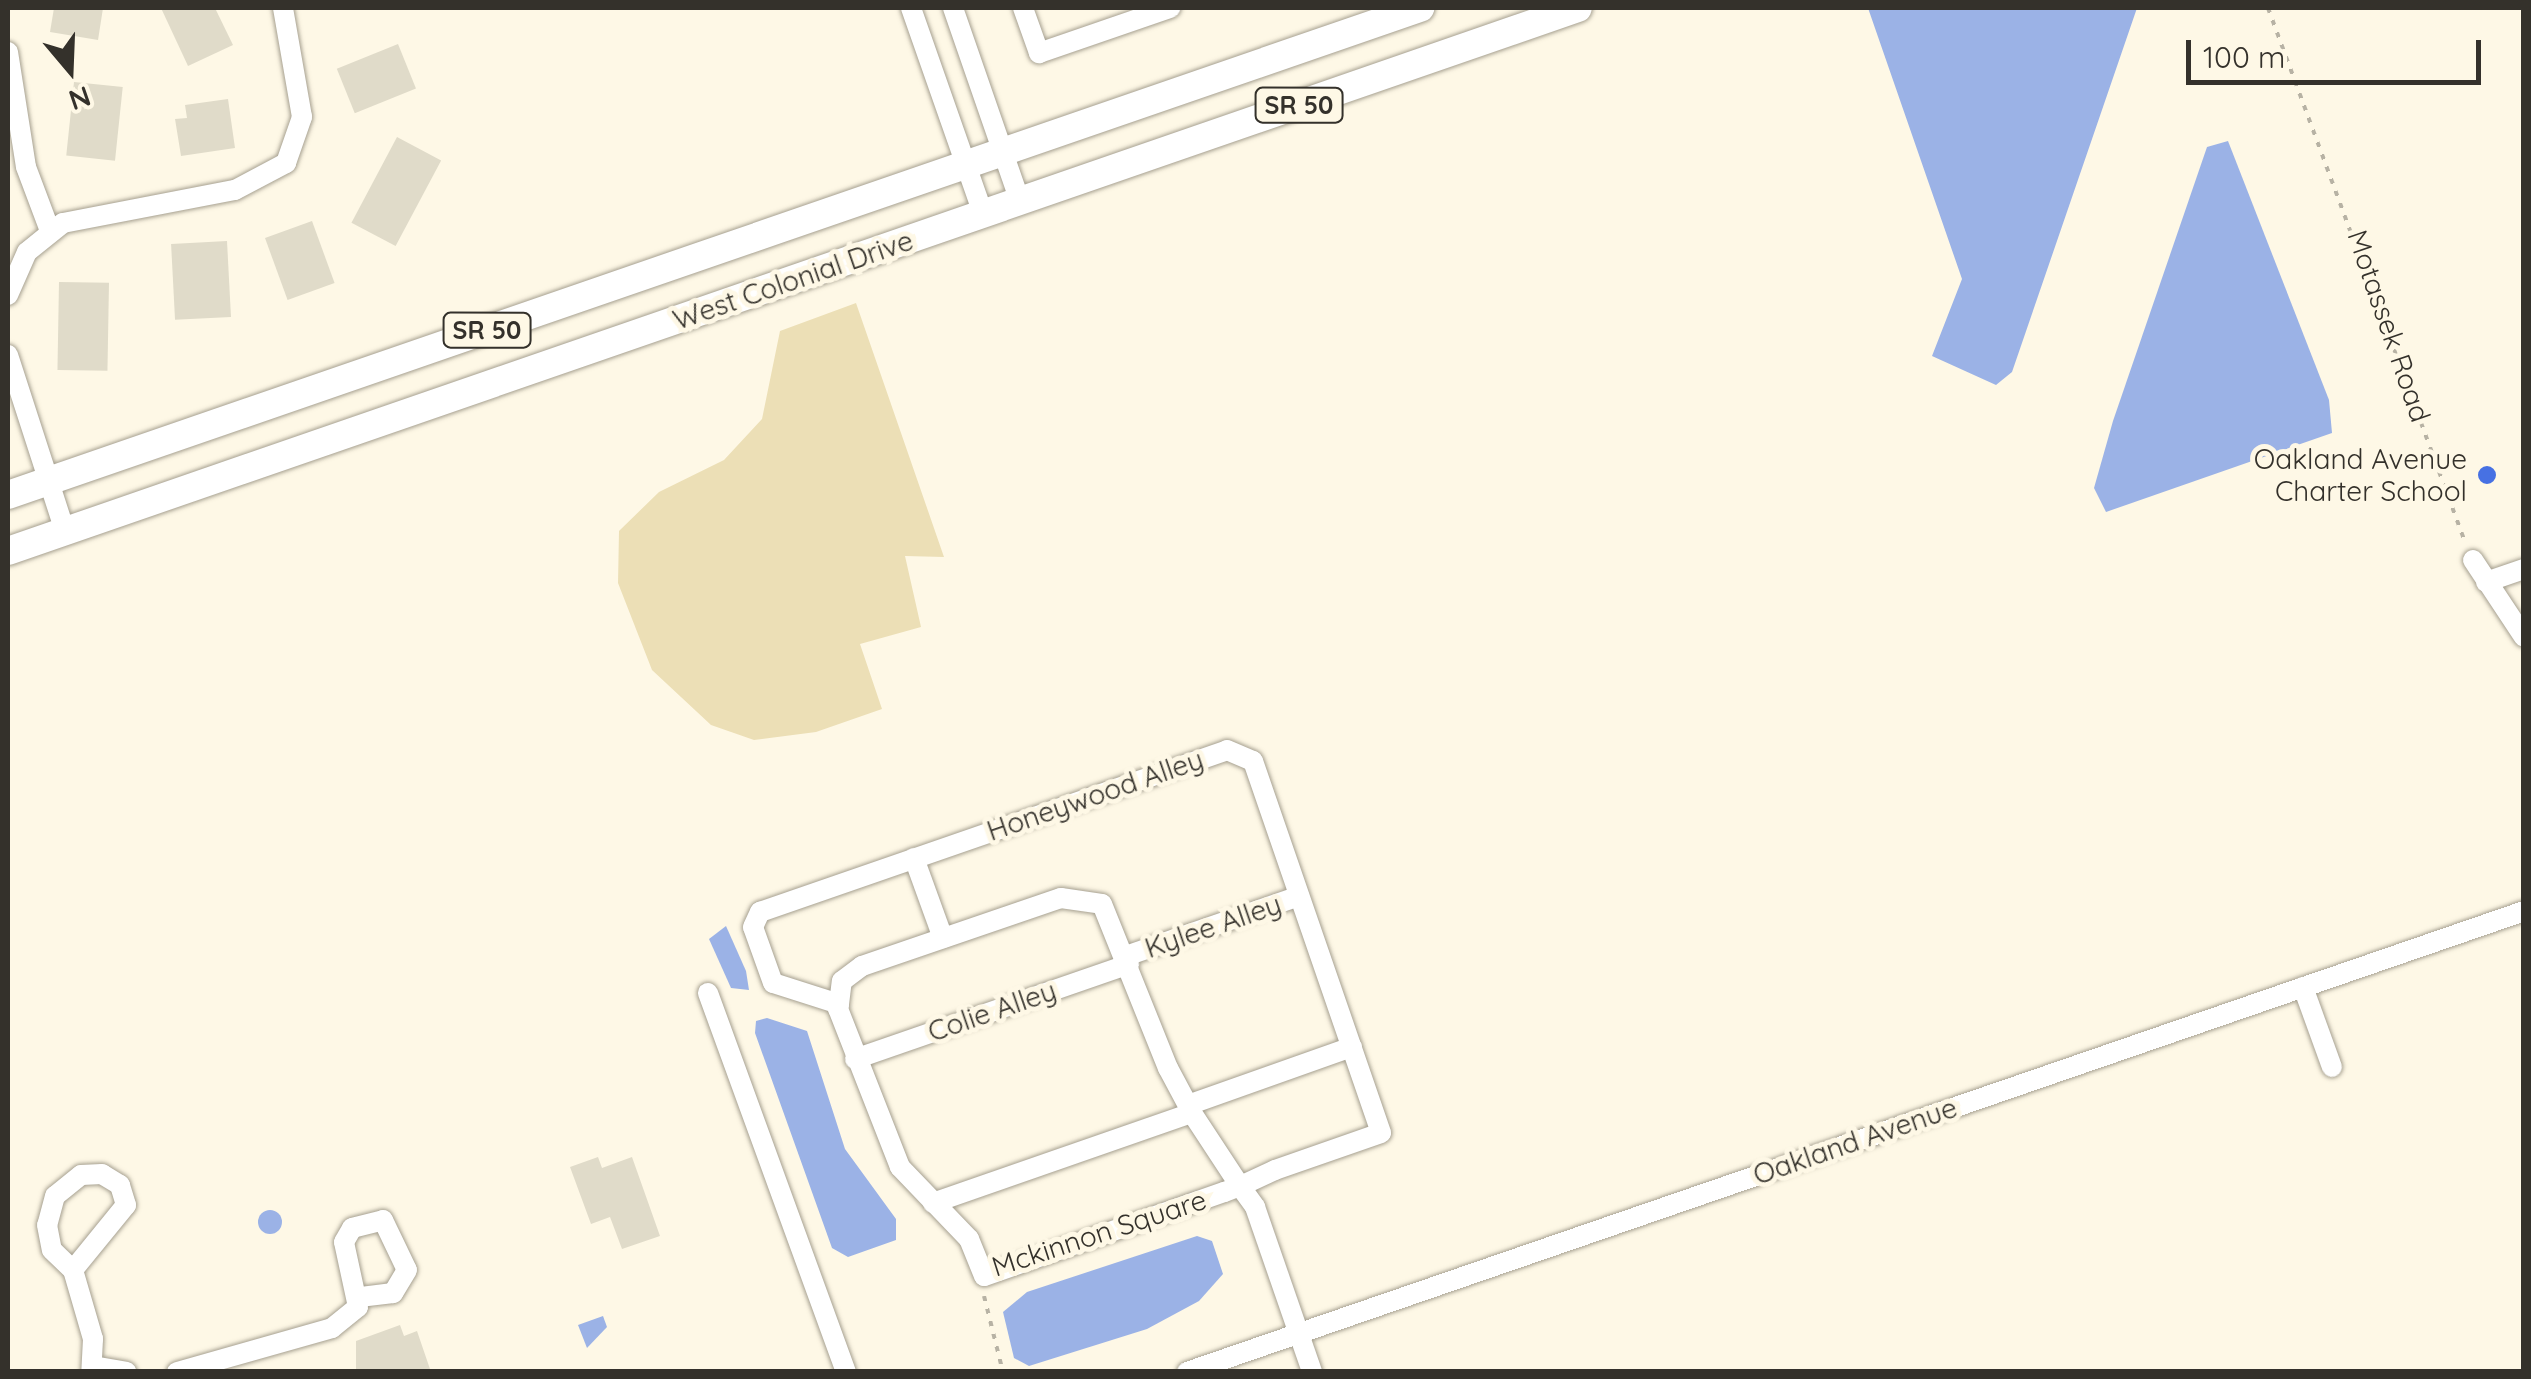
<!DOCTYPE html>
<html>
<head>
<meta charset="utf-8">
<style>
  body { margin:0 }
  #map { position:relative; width:2531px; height:1379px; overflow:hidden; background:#fef8e6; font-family:Quicksand,sans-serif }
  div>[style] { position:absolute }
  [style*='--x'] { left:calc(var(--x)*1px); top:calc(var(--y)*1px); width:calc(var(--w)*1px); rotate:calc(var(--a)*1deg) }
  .green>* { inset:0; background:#ecdfb6 }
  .water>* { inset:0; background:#9bb2e6 }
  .round { border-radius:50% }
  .building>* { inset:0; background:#e0dbc9; transform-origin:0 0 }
  .path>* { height:4px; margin-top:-2px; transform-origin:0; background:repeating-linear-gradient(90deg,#b7b2a4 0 5px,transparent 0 13px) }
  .roads { filter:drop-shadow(0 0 2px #a6a090) drop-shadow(0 0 2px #a6a090) }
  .minor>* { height:20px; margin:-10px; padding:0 10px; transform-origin:10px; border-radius:10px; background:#fff }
  .highway>* { height:28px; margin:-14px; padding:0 14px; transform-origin:14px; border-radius:14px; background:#fff }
  .dots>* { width:28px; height:28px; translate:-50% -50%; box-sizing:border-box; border:5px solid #fef8e6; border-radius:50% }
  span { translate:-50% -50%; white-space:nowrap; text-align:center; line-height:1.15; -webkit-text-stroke:10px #fef8e6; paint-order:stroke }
  .shield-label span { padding:2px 8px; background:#fef8e6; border:2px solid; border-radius:8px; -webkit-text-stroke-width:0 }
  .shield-label { font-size:25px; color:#34312b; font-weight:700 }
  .street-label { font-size:28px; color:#34312b }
  .poi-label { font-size:28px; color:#34312b }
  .right { translate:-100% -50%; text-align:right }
  .frame { position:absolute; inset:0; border:10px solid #34312b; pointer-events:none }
  .north { position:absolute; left:20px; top:20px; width:100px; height:100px; -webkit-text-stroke:8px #fef8e6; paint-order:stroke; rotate:161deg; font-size:28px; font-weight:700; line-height:40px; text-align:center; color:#34312b }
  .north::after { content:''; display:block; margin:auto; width:35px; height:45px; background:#34312b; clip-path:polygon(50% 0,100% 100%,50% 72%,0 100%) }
  .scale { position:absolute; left:2186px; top:40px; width:295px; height:45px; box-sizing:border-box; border:5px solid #34312b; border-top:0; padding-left:12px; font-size:30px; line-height:35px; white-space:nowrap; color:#34312b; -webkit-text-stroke:8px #fef8e6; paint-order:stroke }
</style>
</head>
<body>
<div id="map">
  <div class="green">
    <i style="clip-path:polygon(856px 303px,944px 557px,905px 556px,921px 627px,860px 644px,882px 709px,816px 732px,754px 740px,711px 725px,652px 670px,618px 583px,619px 531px,659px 492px,724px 460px,762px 419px,780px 331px)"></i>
  </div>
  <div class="water">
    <i style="clip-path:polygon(1868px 8px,2137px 8px,2012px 372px,1996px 385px,1932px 356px,1962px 279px)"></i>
    <i style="clip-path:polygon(2228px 141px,2329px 400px,2332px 433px,2106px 512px,2094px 488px,2113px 421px,2207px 147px)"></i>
    <i style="clip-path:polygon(726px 926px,746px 971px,749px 990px,731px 988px,709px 939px)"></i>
    <i style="clip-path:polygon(767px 1018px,807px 1031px,845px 1149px,896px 1219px,896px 1240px,848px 1257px,832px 1248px,755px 1033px,756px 1021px)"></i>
    <i class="round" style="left:258px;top:1210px;width:24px;height:24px"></i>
    <i style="clip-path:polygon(1197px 1236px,1212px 1241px,1223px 1274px,1199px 1301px,1147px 1329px,1029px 1366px,1014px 1358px,1003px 1312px,1027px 1292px)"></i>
    <i style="clip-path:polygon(603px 1316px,607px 1327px,587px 1348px,578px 1325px)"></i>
  </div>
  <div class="building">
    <i style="clip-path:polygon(54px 8px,103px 8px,98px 40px,50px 32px)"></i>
    <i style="clip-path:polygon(161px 8px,215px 8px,233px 45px,188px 66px)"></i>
    <i style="left:398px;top:44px;width:48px;height:66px;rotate:68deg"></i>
    <i style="left:74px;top:82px;width:49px;height:74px;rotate:6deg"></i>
    <i style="clip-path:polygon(228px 99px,235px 148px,181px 156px,175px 119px,187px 118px,185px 105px)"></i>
    <i style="left:397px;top:137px;width:50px;height:97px;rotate:28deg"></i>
    <i style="left:312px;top:221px;width:66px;height:50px;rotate:70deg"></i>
    <i style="left:227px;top:241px;width:76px;height:56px;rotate:87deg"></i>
    <i style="left:59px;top:282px;width:50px;height:88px;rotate:1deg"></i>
    <i style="clip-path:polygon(598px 1157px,602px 1168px,632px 1157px,660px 1236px,622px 1249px,610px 1217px,591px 1224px,570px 1167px)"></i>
    <i style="clip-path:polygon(400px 1325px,404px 1336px,417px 1331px,431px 1372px,356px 1372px,356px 1341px)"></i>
  </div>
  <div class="path">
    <i style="--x:2268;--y:8;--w:569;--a:69.75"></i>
    <i style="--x:984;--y:1296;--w:78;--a:76"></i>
  </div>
  <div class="roads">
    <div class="minor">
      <i style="--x:911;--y:8;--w:218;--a:70.7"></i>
      <i style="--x:953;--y:8;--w:205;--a:70.9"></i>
      <i style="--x:1023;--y:8;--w:48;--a:70.4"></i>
      <i style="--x:1039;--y:53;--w:139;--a:-19"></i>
      <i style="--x:8;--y:52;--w:116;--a:81.1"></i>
      <i style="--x:26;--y:167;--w:68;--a:69.4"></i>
      <i style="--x:8;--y:295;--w:47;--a:-66.2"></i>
      <i style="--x:27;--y:252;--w:46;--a:-38.9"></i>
      <i style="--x:63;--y:223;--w:175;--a:-10.9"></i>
      <i style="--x:235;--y:190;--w:58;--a:-27.9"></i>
      <i style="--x:286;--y:163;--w:49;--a:-70.8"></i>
      <i style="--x:302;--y:117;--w:111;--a:-99.9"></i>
      <i style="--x:8;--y:355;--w:185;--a:72.1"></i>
      <i style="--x:2473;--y:560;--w:92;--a:56.5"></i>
      <i style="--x:2486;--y:582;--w:40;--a:-18.9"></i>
      <i style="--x:914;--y:858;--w:85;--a:70.1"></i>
      <i style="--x:1126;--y:956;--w:183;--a:-19.1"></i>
      <i style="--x:2303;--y:987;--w:85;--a:70.1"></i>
      <i style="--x:708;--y:993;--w:403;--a:70"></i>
      <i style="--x:839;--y:1004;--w:69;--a:-162.3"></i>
      <i style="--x:773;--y:983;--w:59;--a:-109.7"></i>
      <i style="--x:753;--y:927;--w:17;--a:-65"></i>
      <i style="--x:760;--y:912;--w:494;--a:-19.1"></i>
      <i style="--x:1227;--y:750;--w:28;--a:23"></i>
      <i style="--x:1253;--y:761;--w:393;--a:71"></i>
      <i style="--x:1381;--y:1133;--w:112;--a:160.8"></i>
      <i style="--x:1275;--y:1170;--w:38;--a:155"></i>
      <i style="--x:1240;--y:1186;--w:17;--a:159"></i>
      <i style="--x:1224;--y:1192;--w:254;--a:160.7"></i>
      <i style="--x:984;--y:1276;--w:40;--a:-112"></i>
      <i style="--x:969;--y:1239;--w:100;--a:-133.8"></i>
      <i style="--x:900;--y:1167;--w:170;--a:-111.4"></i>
      <i style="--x:838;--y:1009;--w:5;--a:-79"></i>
      <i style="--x:839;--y:1004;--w:23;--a:-83"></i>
      <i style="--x:842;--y:981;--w:25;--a:-37"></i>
      <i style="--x:862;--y:966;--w:210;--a:-18.9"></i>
      <i style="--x:1061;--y:898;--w:41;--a:8.3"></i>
      <i style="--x:1102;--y:904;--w:177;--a:68.1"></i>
      <i style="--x:1168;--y:1068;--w:51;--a:61.9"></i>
      <i style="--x:1192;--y:1113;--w:87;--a:56.7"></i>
      <i style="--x:1240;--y:1186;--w:26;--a:54"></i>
      <i style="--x:1255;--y:1207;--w:175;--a:70.9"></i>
      <i style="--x:855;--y:1059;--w:290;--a:-19.1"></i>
      <i style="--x:1188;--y:1105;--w:174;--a:-19.5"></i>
      <i style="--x:933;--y:1203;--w:274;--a:-19.2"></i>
      <i style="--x:73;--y:1270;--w:84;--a:-50.8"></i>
      <i style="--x:126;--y:1205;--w:21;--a:-107"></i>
      <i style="--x:120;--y:1185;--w:21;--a:-149"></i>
      <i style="--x:102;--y:1174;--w:21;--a:177"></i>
      <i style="--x:81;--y:1175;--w:33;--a:141"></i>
      <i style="--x:55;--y:1196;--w:30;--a:105"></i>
      <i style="--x:47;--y:1225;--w:25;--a:79"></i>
      <i style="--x:52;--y:1250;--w:29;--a:44"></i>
      <i style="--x:73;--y:1270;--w:72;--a:73.8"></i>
      <i style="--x:93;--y:1339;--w:33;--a:93"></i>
      <i style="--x:93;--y:1366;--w:34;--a:10"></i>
      <i style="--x:177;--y:1372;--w:161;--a:-15.8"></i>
      <i style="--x:332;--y:1328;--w:33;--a:-39"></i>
      <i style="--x:358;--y:1307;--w:66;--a:-102.2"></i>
      <i style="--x:344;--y:1242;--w:16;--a:-60"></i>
      <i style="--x:352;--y:1228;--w:32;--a:-14"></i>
      <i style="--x:383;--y:1220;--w:55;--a:64.4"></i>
      <i style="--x:407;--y:1270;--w:27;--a:121"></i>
      <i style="--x:393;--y:1293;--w:34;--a:173"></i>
      <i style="--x:1187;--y:1372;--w:1414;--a:-19.02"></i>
    </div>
    <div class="highway">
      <i style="--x:8;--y:495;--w:1494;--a:-19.03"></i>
      <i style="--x:8;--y:551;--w:1661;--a:-19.08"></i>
    </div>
  </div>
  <div class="dots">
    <i style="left:2487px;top:475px;background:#4771e3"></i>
  </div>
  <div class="shield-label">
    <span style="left:1299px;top:105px">SR 50</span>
    <span style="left:487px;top:330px">SR 50</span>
  </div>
  <div class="street-label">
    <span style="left:793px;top:280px;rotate:-19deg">West Colonial Drive</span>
    <span style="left:2389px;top:326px;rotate:71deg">Motassek Road</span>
    <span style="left:1095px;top:795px;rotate:-19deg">Honeywood Alley</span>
    <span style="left:1213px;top:926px;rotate:-19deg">Kylee Alley</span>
    <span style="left:992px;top:1011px;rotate:-19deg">Colie Alley</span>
    <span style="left:1855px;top:1141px;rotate:-19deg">Oakland Avenue</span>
    <span style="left:1099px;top:1233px;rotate:-18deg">Mckinnon Square</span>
  </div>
  <div class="poi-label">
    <span class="right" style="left:2467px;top:475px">Oakland Avenue<br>Charter School</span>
  </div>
  <div class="frame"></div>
  <div class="north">N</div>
  <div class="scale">100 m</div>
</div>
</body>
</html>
